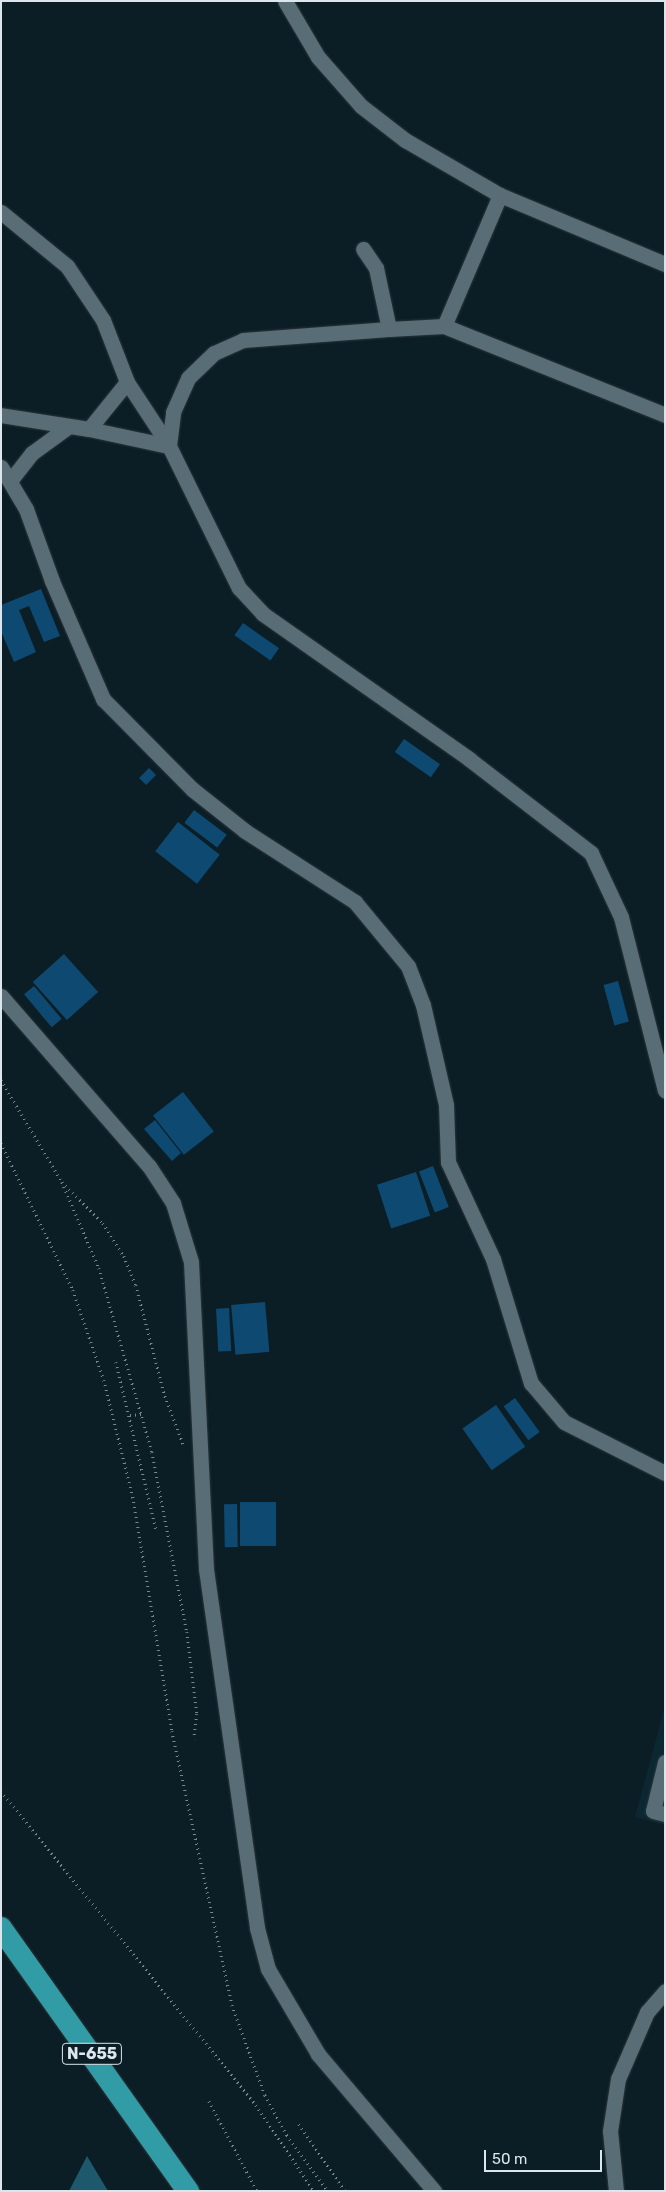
<!DOCTYPE html>
<html>
<head>
<meta charset="utf-8">
<style>
  body { margin:0 }
  #map { position:relative; width:666px; height:2192px; overflow:hidden; background:#0b1e25; font-family:Rubik,sans-serif }
  div>[style] { position:absolute }
  [style*='--x'] { left:calc(var(--x)*1px); top:calc(var(--y)*1px); width:calc(var(--w)*1px); rotate:calc(var(--a)*1deg) }
  .built>* { inset:0; background:#0b2832 }
  .forest>* { inset:0; background:#1e586d }
  .building>* { inset:0; background:#0e4972; transform-origin:0 0 }
  .path>* { height:2.5px; margin-top:-1.25px; transform-origin:0; background:repeating-linear-gradient(90deg,#78878d 0 1px,transparent 0 5px) }
  .roads { filter:drop-shadow(0 0 1px #2c353a) drop-shadow(0 0 1px #2c353a) }
  .minor>* { height:15px; margin:-7.5px; padding:0 7.5px; transform-origin:7.5px; border-radius:7.5px; background:#586d76 }
  .highway>* { height:22px; margin:-11px; padding:0 11px; transform-origin:11px; border-radius:11px; background:#329ca6 }
  span { translate:-50% -50%; white-space:nowrap; text-align:center; line-height:1.15; -webkit-text-stroke:5px #0b1e25; paint-order:stroke }
  .shield-label span { padding:1px 4px; background:#0b1e25; border:1px solid; border-radius:4px; -webkit-text-stroke-width:0 }
  .shield-label { font-size:16px; color:#dbe7ec; font-weight:700 }
  .frame { position:absolute; inset:0; border:2px solid #dbe7ec; pointer-events:none }
  .scale { position:absolute; left:484px; top:2150px; width:118px; height:22px; box-sizing:border-box; border:2px solid #dbe7ec; border-top:0; padding-left:6px; font-size:15px; line-height:18px; white-space:nowrap; color:#dbe7ec; -webkit-text-stroke:4px #0b1e25; paint-order:stroke }
</style>
</head>
<body>
<div id="map">
  <div class="built">
    <i style="clip-path:polygon(665px 1706px,665px 1825px,635px 1817px)"></i>
  </div>
  <div class="forest">
    <i style="clip-path:polygon(87px 2156px,108px 2191px,69px 2191px)"></i>
  </div>
  <div class="building">
    <i style="clip-path:polygon(41px 589px,60px 636px,44px 642px,29px 606px,19px 610px,36px 652px,14px 662px,1px 631px,1px 605px)"></i>
    <i style="left:243px;top:623px;width:44px;height:15px;rotate:35deg"></i>
    <i style="left:404px;top:739px;width:44px;height:16px;rotate:35deg"></i>
    <i style="left:149px;top:768px;width:10px;height:14px;rotate:45deg"></i>
    <i style="left:194px;top:810px;width:41px;height:16px;rotate:37deg"></i>
    <i style="left:178px;top:822px;width:53px;height:37px;rotate:38deg"></i>
    <i style="left:64px;top:954px;width:51px;height:42px;rotate:48deg"></i>
    <i style="left:618px;top:981px;width:42px;height:15px;rotate:75deg"></i>
    <i style="left:34px;top:986px;width:43px;height:13px;rotate:50deg"></i>
    <i style="left:183px;top:1092px;width:50px;height:38px;rotate:52deg"></i>
    <i style="clip-path:polygon(155px 1120px,181px 1153px,172px 1161px,144px 1129px)"></i>
    <i style="left:433px;top:1166px;width:44px;height:15px;rotate:69deg"></i>
    <i style="left:416px;top:1172px;width:46px;height:41px;rotate:72deg"></i>
    <i style="left:265px;top:1302px;width:50px;height:34px;rotate:85deg"></i>
    <i style="left:229px;top:1308px;width:43px;height:13px;rotate:87deg"></i>
    <i style="left:515px;top:1398px;width:42px;height:14px;rotate:54deg"></i>
    <i style="left:496px;top:1405px;width:51px;height:41px;rotate:55deg"></i>
    <i style="left:240px;top:1502px;width:36px;height:44px"></i>
    <i style="left:237px;top:1504px;width:43px;height:13px;rotate:89deg"></i>
  </div>
  <div class="path">
    <i style="--x:1;--y:1080;--w:119;--a:59.1"></i>
    <i style="--x:62;--y:1182;--w:58;--a:45"></i>
    <i style="--x:103;--y:1223;--w:39;--a:58"></i>
    <i style="--x:124;--y:1256;--w:31;--a:68"></i>
    <i style="--x:136;--y:1285;--w:115;--a:75.4"></i>
    <i style="--x:165;--y:1396;--w:53;--a:69.2"></i>
    <i style="--x:1;--y:1143;--w:164;--a:63.9"></i>
    <i style="--x:73;--y:1290;--w:95;--a:71"></i>
    <i style="--x:104;--y:1380;--w:121;--a:76.1"></i>
    <i style="--x:133;--y:1497;--w:237;--a:80.5"></i>
    <i style="--x:172;--y:1731;--w:280;--a:77.6"></i>
    <i style="--x:232;--y:2005;--w:96;--a:69.9"></i>
    <i style="--x:265;--y:2095;--w:46;--a:61.2"></i>
    <i style="--x:287;--y:2135;--w:69;--a:53.8"></i>
    <i style="--x:62;--y:1182;--w:94;--a:66.7"></i>
    <i style="--x:99;--y:1268;--w:191;--a:73.9"></i>
    <i style="--x:152;--y:1452;--w:183;--a:79"></i>
    <i style="--x:187;--y:1632;--w:83;--a:83"></i>
    <i style="--x:197;--y:1714;--w:25;--a:97"></i>
    <i style="--x:116;--y:1362;--w:172;--a:76.5"></i>
    <i style="--x:130;--y:1415;--w:13;--a:-4"></i>
    <i style="--x:1;--y:1791;--w:405;--a:50.9"></i>
    <i style="--x:256;--y:2105;--w:104;--a:56"></i>
    <i style="--x:209;--y:2101;--w:102;--a:61.9"></i>
    <i style="--x:299;--y:2124;--w:81;--a:55.5"></i>
  </div>
  <div class="roads">
    <div class="minor">
      <i style="--x:285;--y:1;--w:65;--a:59.5"></i>
      <i style="--x:318;--y:57;--w:65;--a:48.7"></i>
      <i style="--x:361;--y:106;--w:56;--a:37.7"></i>
      <i style="--x:405;--y:140;--w:110;--a:30.1"></i>
      <i style="--x:500;--y:195;--w:142;--a:113.1"></i>
      <i style="--x:444;--y:326;--w:238;--a:21.9"></i>
      <i style="--x:500;--y:195;--w:179;--a:22.7"></i>
      <i style="--x:1;--y:212;--w:85;--a:39.3"></i>
      <i style="--x:67;--y:266;--w:65;--a:56.3"></i>
      <i style="--x:103;--y:320;--w:66;--a:68.8"></i>
      <i style="--x:127;--y:382;--w:60;--a:129"></i>
      <i style="--x:89;--y:429;--w:89;--a:-171"></i>
      <i style="--x:389;--y:329;--w:55;--a:-3.1"></i>
      <i style="--x:127;--y:382;--w:77;--a:56.7"></i>
      <i style="--x:169;--y:446;--w:34;--a:-83"></i>
      <i style="--x:173;--y:412;--w:37;--a:-66"></i>
      <i style="--x:188;--y:378;--w:36;--a:-44"></i>
      <i style="--x:214;--y:353;--w:32;--a:-24"></i>
      <i style="--x:243;--y:340;--w:146;--a:-4.3"></i>
      <i style="--x:389;--y:329;--w:62;--a:-102"></i>
      <i style="--x:376;--y:268;--w:23;--a:-124"></i>
      <i style="--x:89;--y:429;--w:82;--a:12"></i>
      <i style="--x:169;--y:446;--w:158;--a:63.8"></i>
      <i style="--x:239;--y:588;--w:35;--a:47"></i>
      <i style="--x:263;--y:614;--w:252;--a:35.1"></i>
      <i style="--x:469;--y:759;--w:154;--a:37.6"></i>
      <i style="--x:591;--y:853;--w:71;--a:64.9"></i>
      <i style="--x:621;--y:917;--w:179;--a:75.8"></i>
      <i style="--x:1;--y:467;--w:49;--a:59.2"></i>
      <i style="--x:26;--y:509;--w:77;--a:70.1"></i>
      <i style="--x:52;--y:581;--w:129;--a:66.6"></i>
      <i style="--x:103;--y:699;--w:127;--a:45.3"></i>
      <i style="--x:192;--y:789;--w:68;--a:38.4"></i>
      <i style="--x:245;--y:831;--w:131;--a:32.8"></i>
      <i style="--x:355;--y:902;--w:83;--a:50.4"></i>
      <i style="--x:408;--y:966;--w:42;--a:69"></i>
      <i style="--x:423;--y:1005;--w:103;--a:77"></i>
      <i style="--x:446;--y:1105;--w:57;--a:88"></i>
      <i style="--x:448;--y:1162;--w:107;--a:65.1"></i>
      <i style="--x:493;--y:1259;--w:130;--a:73"></i>
      <i style="--x:531;--y:1383;--w:51;--a:49.8"></i>
      <i style="--x:564;--y:1422;--w:113;--a:26.8"></i>
      <i style="--x:10;--y:481;--w:36;--a:-52"></i>
      <i style="--x:32;--y:453;--w:46;--a:-36.1"></i>
      <i style="--x:1;--y:996;--w:225;--a:49"></i>
      <i style="--x:149;--y:1166;--w:44;--a:57"></i>
      <i style="--x:173;--y:1203;--w:62;--a:73"></i>
      <i style="--x:191;--y:1262;--w:307;--a:87.2"></i>
      <i style="--x:206;--y:1569;--w:363;--a:81.9"></i>
      <i style="--x:257;--y:1928;--w:42;--a:75"></i>
      <i style="--x:268;--y:1969;--w:99;--a:59.5"></i>
      <i style="--x:318;--y:2054;--w:180;--a:49.7"></i>
      <i style="--x:665;--y:1762;--w:50;--a:103.8"></i>
      <i style="--x:653;--y:1811;--w:12;--a:14"></i>
      <i style="--x:616;--y:2191;--w:60;--a:-95.7"></i>
      <i style="--x:610;--y:2131;--w:53;--a:-81.3"></i>
      <i style="--x:618;--y:2079;--w:73;--a:-66.6"></i>
      <i style="--x:647;--y:2012;--w:28;--a:-49"></i>
    </div>
    <div class="highway">
      <i style="--x:1;--y:1928;--w:323;--a:54.6"></i>
    </div>
  </div>
  <div class="shield-label">
    <span style="left:92px;top:2054px">N-655</span>
  </div>
  <div class="frame"></div>
  <div class="scale">50 m</div>
</div>
</body>
</html>
